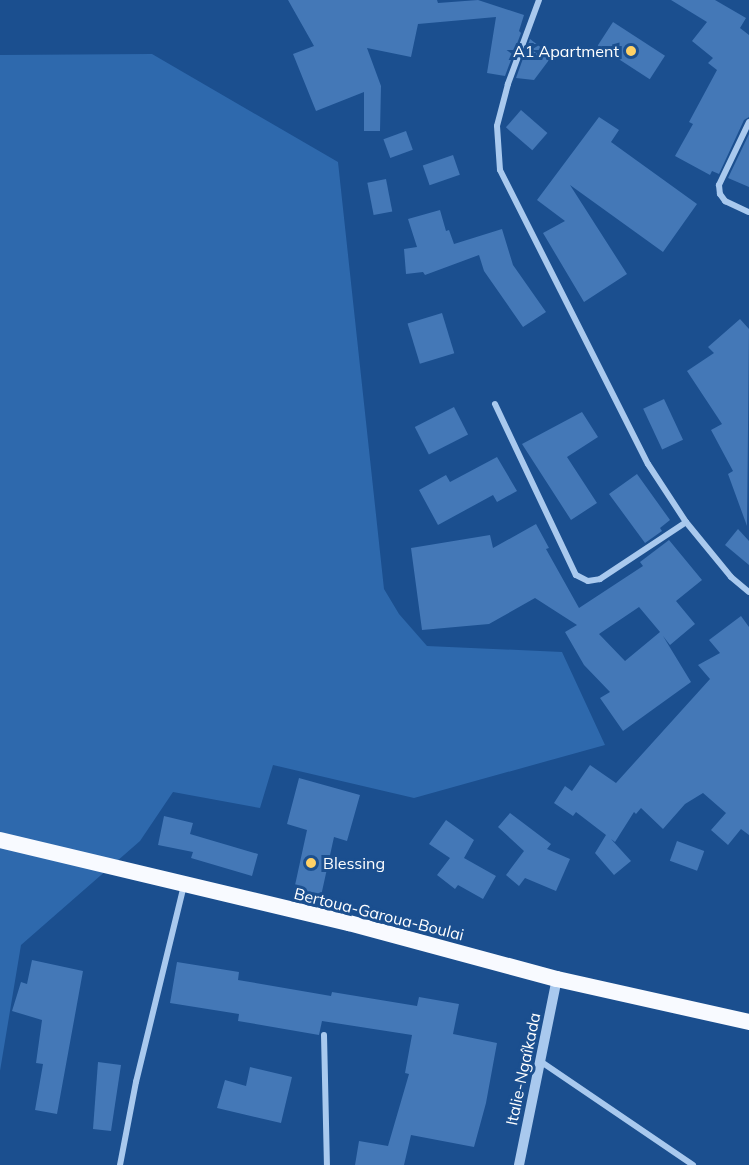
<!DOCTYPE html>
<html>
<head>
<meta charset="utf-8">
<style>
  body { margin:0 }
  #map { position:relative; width:749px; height:1165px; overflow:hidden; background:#1b4f8f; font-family:Mulish,sans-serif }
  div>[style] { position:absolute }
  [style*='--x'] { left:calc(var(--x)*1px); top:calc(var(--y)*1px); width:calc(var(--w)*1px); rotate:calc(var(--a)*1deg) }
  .green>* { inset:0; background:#2e69ad }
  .building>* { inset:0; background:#4478b7; transform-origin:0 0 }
  .minor>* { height:6px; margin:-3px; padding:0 3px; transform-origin:3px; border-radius:3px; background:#a9c9ee }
  .tertiary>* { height:10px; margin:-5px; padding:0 5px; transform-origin:5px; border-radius:5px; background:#a9c9ee }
  .trunk>* { height:16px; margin:-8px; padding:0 8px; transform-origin:8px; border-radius:8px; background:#f8faff }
  .dots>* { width:16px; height:16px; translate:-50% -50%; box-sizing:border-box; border:3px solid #1b4f8f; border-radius:50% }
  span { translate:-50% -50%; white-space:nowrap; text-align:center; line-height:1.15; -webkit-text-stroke:6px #1b4f8f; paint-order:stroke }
  .poi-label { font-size:16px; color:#fff }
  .right { translate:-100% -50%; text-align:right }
  .left { translate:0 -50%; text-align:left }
  .street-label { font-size:16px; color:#fff }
</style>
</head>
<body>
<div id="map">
  <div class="green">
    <i style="clip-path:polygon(152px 54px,338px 162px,384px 589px,399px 614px,427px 646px,562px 652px,605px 745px,414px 798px,273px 765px,260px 808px,173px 792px,140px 841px,21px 945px,0 1071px,0 55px)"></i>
  </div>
  <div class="building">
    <i style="clip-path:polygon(288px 0,437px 0,438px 3px,478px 0,524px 15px,519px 31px,521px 33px,505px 76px,487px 73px,496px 17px,418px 24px,411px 57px,367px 48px,381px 86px,380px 131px,364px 131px,364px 92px,316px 111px,293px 54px,314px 46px)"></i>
    <i style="clip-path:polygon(671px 0,715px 0,746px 18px,740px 28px,749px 35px,749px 117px,744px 120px,719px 174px,712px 171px,710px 175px,675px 156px,693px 124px,689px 122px,717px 70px,708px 63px,713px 58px,692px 41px,707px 22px)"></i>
    <i style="left:613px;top:22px;width:62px;height:28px;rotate:33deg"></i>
    <i style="clip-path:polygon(530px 39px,552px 56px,534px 80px,516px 78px)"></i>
    <i style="left:521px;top:110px;width:35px;height:23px;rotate:41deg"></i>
    <i style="clip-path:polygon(599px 117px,619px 130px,611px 142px,697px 204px,663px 252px,570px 185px,627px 274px,584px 302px,543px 233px,565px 221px,537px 200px)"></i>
    <i style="left:406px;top:131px;width:20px;height:24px;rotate:70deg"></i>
    <i style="clip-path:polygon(749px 134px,749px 187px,728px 178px)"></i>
    <i style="left:453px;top:155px;width:21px;height:32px;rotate:71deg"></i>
    <i style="left:386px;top:179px;width:33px;height:19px;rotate:79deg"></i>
    <i style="clip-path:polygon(440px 210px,446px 231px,449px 230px,454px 244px,502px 229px,513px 265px,546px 312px,523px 327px,484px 271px,479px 255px,425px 275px,423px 272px,406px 274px,404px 249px,417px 247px,408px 219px)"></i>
    <i style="left:442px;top:313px;width:42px;height:36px;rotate:73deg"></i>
    <i style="clip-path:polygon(740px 319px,749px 329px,747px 526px,728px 474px,733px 471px,711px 430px,722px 424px,687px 371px,714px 353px,708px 347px)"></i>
    <i style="left:664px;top:399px;width:45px;height:23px;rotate:65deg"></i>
    <i style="left:454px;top:407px;width:31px;height:44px;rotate:63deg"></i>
    <i style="clip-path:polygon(582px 412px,598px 437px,567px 457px,597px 503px,571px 520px,522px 444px)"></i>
    <i style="clip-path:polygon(497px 457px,517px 491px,497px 502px,493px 495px,438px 525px,419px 490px,446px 475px,450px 482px)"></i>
    <i style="clip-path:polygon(637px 474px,670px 520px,660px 528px,662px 531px,645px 543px,609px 494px)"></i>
    <i style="clip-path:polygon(evenodd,536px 524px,549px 548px,546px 549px,579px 608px,643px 566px,640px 562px,669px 540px,702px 580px,676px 601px,695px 624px,670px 645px,663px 636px,691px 682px,623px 731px,600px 698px,610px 692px,584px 665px,565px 632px,577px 625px,535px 598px,489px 624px,422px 630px,411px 548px,490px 535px,493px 548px,536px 524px,639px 607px,660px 632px,625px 661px,599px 634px,639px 607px)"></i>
    <i style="clip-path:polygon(738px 529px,749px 541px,749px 565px,725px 545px)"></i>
    <i style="clip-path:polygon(741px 616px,749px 627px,749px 835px,741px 829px,728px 845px,711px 830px,726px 813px,703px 793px,685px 804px,663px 829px,641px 808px,636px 814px,634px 812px,615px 842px,611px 839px,631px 861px,614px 875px,595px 853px,606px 835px,576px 812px,573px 816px,554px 803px,565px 786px,572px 791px,590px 765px,616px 783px,710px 679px,698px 665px,720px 653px,709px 640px)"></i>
    <i style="clip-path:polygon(299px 778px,360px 795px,347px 841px,334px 837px,319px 905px,292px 899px,307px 830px,287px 824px)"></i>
    <i style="clip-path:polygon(510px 813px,551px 844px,547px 849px,570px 859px,556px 891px,525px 878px,519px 886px,506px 875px,524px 851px,498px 827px)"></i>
    <i style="clip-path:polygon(164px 816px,193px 823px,190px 834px,258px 854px,252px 876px,191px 858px,193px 852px,158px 845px)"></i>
    <i style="clip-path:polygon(446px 820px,474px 840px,464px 858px,496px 876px,483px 899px,458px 885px,455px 889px,437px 875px,450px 858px,429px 844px)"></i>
    <i style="left:677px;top:841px;width:29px;height:21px;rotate:20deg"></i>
    <i style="clip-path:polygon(32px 960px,83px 971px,57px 1114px,35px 1110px,43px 1064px,36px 1063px,42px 1020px,12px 1011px,21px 982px,27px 984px)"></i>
    <i style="clip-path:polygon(177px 962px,239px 972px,238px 980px,331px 996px,332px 992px,417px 1006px,419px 997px,459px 1004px,453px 1034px,497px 1043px,486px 1103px,474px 1147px,411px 1135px,404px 1165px,355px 1165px,359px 1141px,388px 1146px,409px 1074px,405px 1073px,412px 1035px,322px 1021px,319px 1035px,238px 1021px,239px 1014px,170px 1003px)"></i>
    <i style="clip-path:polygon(98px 1062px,121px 1065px,111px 1131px,93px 1129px)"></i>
    <i style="clip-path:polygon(250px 1067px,292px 1077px,281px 1123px,217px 1108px,225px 1080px,246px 1086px)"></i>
  </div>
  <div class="minor">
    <i style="--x:539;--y:0;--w:90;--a:110.3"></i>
    <i style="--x:508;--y:84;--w:43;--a:104.7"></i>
    <i style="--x:497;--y:126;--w:44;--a:86.1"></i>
    <i style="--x:500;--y:170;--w:329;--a:63.3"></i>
    <i style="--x:648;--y:464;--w:69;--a:56.8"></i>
    <i style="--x:686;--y:522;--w:71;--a:50.7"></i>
    <i style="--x:731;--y:577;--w:23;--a:40"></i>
    <i style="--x:749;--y:122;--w:70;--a:115.5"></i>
    <i style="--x:719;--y:185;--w:9;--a:84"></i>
    <i style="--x:720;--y:194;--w:9;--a:54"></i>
    <i style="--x:725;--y:201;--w:26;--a:25"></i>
    <i style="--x:495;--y:404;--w:189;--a:64.7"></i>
    <i style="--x:576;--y:575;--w:13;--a:27"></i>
    <i style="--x:588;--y:581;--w:12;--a:-9"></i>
    <i style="--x:600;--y:579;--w:103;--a:-33.5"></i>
    <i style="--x:324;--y:1035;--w:130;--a:88.7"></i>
    <i style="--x:540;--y:1061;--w:185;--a:34.2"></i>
    <i style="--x:120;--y:1165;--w:85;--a:-79.1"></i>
    <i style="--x:136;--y:1082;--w:203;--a:-76.3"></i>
  </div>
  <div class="tertiary">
    <i style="--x:519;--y:1165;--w:190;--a:-78.5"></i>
  </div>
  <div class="trunk">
    <i style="--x:0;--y:840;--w:359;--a:13.4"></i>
    <i style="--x:349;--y:923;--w:215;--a:15.1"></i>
    <i style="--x:557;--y:979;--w:197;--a:12.6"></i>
  </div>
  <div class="dots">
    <i style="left:631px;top:51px;background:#ffd166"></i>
    <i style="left:311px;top:863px;background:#ffd166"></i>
  </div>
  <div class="poi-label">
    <span class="right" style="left:619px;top:51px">A1 Apartment</span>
    <span class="left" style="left:323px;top:863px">Blessing</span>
  </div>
  <div class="street-label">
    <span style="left:379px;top:914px;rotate:14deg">Bertoua-Garoua-Boulai</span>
    <span style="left:523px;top:1069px;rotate:-78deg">Italie-Ngaîkada</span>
  </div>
</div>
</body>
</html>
